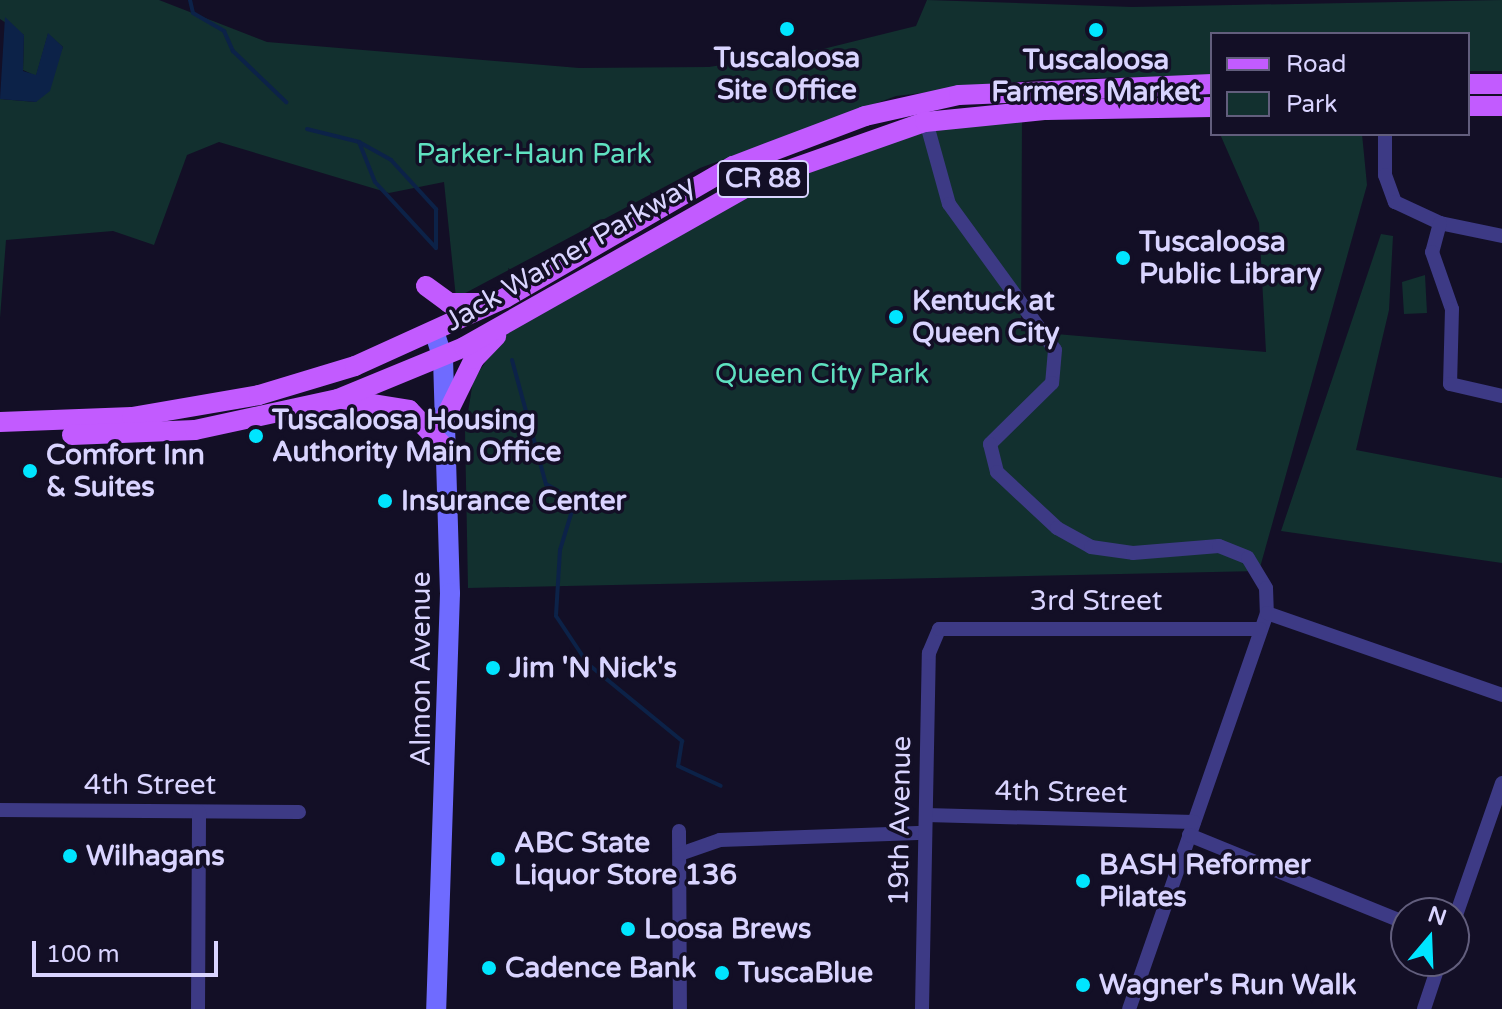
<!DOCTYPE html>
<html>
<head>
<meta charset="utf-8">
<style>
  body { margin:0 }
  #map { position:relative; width:1502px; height:1009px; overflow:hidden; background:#130f26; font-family:"Varela Round",sans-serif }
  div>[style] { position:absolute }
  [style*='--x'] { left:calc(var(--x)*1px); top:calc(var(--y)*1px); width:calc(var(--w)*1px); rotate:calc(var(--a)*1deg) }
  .green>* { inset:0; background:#12302f }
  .water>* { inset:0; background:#0c2248 }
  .stream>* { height:4px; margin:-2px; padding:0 2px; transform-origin:2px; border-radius:2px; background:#0c2248 }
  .minor>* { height:14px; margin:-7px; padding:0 7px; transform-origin:7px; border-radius:7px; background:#3d3a85 }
  .secondary>* { height:20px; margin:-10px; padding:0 10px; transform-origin:10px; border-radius:10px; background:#6f6bff }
  .primary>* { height:20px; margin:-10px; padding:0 10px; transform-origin:10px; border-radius:10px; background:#c25bff }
  .dots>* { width:22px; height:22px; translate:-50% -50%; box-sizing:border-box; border:4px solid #130f26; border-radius:50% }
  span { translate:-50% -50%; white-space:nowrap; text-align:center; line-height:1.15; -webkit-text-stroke:7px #130f26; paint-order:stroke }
  .shield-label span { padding:2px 6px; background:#130f26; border:2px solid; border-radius:6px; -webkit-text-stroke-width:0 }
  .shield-label { font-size:26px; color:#d9d4ff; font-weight:700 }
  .poi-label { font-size:28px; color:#d9d4ff; font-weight:700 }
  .left { translate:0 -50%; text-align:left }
  .park-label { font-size:28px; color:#5fe0c0 }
  .street-label { font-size:28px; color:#d9d4ff }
  .legend { position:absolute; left:1210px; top:32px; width:260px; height:104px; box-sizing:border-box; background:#130f26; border:2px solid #625e7d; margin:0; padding:10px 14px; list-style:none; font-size:24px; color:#d9d4ff }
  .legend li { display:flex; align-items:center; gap:16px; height:40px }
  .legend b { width:40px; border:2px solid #625e7d }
  .north { position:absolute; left:1390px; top:897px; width:80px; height:80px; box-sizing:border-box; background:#130f26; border:2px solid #625e7d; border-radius:50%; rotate:19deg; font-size:22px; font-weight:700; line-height:32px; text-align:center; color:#d9d4ff }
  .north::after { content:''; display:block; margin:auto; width:28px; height:36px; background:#00e5ff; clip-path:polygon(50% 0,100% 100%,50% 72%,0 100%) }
  .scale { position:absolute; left:32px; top:941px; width:186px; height:36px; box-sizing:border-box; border:4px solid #d9d4ff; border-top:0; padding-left:10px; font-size:24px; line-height:28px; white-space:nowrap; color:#d9d4ff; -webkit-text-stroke:6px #130f26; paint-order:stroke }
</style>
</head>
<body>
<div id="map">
  <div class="green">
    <i style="clip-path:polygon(0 0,159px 0,267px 42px,579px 68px,709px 67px,827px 48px,916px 26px,927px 0,1132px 7px,1502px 0,1502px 71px,1468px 71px,1468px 34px,1212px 34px,1212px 76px,1041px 79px,896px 96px,700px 168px,456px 298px,444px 182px,389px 193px,219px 142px,187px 155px,154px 245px,113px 231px,6px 240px,0 318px,0 99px,36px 102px,63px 47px,48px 34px,36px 76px,23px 70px,24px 35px,0 19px)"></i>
    <i style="clip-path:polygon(1022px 119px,1021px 331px,1266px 352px,1259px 223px,1220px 134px,1362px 134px,1367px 185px,1259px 571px,468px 588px,465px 431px,473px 381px,512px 321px,688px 216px,919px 126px)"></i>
    <i style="clip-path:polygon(1381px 234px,1393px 236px,1389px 310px,1356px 450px,1502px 478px,1502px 563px,1281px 531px)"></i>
    <i style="clip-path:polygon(1425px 275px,1427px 313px,1404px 314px,1402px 282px)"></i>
  </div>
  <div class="water">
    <i style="clip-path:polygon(5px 17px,24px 35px,23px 71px,36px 75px,48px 33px,63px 47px,50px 91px,36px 102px,0 99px)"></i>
  </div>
  <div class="stream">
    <i style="--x:190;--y:0;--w:13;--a:77"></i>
    <i style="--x:193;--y:13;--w:36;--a:30"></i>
    <i style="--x:224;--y:31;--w:22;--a:66"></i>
    <i style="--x:233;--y:51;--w:74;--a:43.9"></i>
    <i style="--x:307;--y:129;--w:54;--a:14"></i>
    <i style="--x:359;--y:142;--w:37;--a:29"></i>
    <i style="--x:391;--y:160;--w:67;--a:47.4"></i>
    <i style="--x:436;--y:209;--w:39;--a:90"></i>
    <i style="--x:359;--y:142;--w:43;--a:68.2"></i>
    <i style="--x:375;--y:182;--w:90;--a:47.3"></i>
    <i style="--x:512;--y:360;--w:129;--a:74.7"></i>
    <i style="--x:546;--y:484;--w:34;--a:30"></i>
    <i style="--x:575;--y:501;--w:51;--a:107"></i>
    <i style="--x:560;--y:550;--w:66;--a:93.5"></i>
    <i style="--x:556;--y:616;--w:58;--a:56.3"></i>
    <i style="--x:588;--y:664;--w:122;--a:39.3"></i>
    <i style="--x:682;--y:741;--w:25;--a:99"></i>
    <i style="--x:678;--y:766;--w:47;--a:24.9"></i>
  </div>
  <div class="minor">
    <i style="--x:924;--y:114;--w:93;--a:74.5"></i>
    <i style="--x:949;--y:204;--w:180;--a:54"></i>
    <i style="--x:1055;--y:350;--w:33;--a:95"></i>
    <i style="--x:1052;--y:383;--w:87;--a:135.5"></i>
    <i style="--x:990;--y:444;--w:29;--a:76"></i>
    <i style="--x:997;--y:472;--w:82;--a:43"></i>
    <i style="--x:1057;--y:528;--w:39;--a:29"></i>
    <i style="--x:1091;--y:547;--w:42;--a:8.1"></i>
    <i style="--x:1133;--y:553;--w:86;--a:-4.7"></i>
    <i style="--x:1219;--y:546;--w:31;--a:22"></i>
    <i style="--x:1248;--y:558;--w:35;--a:59"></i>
    <i style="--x:1266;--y:588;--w:25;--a:88"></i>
    <i style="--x:1267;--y:613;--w:419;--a:109.2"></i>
    <i style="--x:1385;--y:134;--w:41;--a:90"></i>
    <i style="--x:1385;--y:175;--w:29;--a:70"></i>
    <i style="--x:1395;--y:202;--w:50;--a:25"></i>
    <i style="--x:1502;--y:236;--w:63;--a:-168.2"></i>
    <i style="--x:1440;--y:223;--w:30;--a:105"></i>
    <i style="--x:1432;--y:252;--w:60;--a:70.7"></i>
    <i style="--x:1452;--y:309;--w:75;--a:91.5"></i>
    <i style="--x:1450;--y:384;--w:53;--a:13"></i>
    <i style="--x:1267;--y:613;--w:249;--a:19.2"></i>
    <i style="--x:0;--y:810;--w:299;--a:0.4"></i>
    <i style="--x:926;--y:815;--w:268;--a:1.5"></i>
    <i style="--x:679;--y:831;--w:178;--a:89.7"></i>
    <i style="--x:1189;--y:835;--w:234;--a:22.1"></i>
    <i style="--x:680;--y:854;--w:42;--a:-19.3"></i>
    <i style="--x:720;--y:840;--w:205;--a:-2"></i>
    <i style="--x:1454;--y:921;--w:146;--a:-70.8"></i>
    <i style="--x:198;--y:1009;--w:197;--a:-89.7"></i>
    <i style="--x:922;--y:1009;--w:356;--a:-88.9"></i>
    <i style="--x:929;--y:653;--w:26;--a:-67"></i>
    <i style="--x:939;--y:629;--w:321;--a:0"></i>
    <i style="--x:1424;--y:1009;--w:51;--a:-71.6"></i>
  </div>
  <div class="secondary">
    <i style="--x:434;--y:331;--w:28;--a:72"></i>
    <i style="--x:443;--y:358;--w:235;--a:88.3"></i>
    <i style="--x:450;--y:593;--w:416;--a:91.9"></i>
  </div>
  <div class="primary">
    <i style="--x:1468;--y:84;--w:34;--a:0"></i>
    <i style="--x:1468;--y:106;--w:34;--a:0"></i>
    <i style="--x:426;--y:286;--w:29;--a:36"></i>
    <i style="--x:449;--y:303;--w:33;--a:0"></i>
    <i style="--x:342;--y:399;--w:68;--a:9.3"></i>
    <i style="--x:409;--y:410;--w:52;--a:46.5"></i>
    <i style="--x:444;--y:420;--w:68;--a:-63.8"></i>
    <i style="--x:474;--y:359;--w:32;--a:-46"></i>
    <i style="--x:0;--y:422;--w:132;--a:-2.2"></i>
    <i style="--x:132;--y:417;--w:129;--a:-9.8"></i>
    <i style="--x:259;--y:395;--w:100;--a:-16.8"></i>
    <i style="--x:355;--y:366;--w:165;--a:-24.4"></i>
    <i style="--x:505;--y:298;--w:263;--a:-30.1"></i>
    <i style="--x:733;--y:166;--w:141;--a:-20.7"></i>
    <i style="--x:865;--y:116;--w:96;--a:-12.6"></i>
    <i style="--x:959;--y:95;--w:253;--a:-2.5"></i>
    <i style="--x:72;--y:435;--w:123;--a:-2.3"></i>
    <i style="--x:195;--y:430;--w:146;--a:-12.2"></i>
    <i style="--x:338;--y:399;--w:136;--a:-22.4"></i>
    <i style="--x:464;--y:347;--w:337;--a:-29.5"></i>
    <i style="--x:757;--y:181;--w:178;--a:-19.4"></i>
    <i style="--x:925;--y:122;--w:122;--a:-5.7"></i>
    <i style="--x:1046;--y:110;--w:166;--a:-1"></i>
  </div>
  <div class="dots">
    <i style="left:787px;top:29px;background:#00e5ff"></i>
    <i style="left:1096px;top:30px;background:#00e5ff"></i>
    <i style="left:1123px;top:258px;background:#00e5ff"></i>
    <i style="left:896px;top:317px;background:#00e5ff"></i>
    <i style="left:256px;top:436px;background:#00e5ff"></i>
    <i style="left:30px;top:471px;background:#00e5ff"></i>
    <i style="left:385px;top:501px;background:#00e5ff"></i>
    <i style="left:493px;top:668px;background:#00e5ff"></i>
    <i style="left:70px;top:856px;background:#00e5ff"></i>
    <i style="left:498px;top:859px;background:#00e5ff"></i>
    <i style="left:1083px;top:881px;background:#00e5ff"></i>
    <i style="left:628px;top:929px;background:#00e5ff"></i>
    <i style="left:489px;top:968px;background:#00e5ff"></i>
    <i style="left:722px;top:973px;background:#00e5ff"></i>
    <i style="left:1083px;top:985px;background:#00e5ff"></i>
  </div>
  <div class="shield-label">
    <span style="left:763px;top:179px">CR 88</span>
  </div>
  <div class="poi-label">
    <span style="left:787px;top:74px">Tuscaloosa<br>Site Office</span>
    <span style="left:1096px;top:76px">Tuscaloosa<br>Farmers Market</span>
    <span class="left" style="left:1139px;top:258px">Tuscaloosa<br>Public Library</span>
    <span class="left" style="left:912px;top:317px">Kentuck at<br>Queen City</span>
    <span class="left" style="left:272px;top:436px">Tuscaloosa Housing<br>Authority Main Office</span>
    <span class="left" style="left:46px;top:471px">Comfort Inn<br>&amp; Suites</span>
    <span class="left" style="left:401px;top:501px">Insurance Center</span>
    <span class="left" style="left:509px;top:668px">Jim 'N Nick's</span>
    <span class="left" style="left:514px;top:859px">ABC State<br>Liquor Store 136</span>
    <span class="left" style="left:86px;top:856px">Wilhagans</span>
    <span class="left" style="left:1099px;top:881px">BASH Reformer<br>Pilates</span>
    <span class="left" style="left:644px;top:929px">Loosa Brews</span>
    <span class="left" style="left:505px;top:968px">Cadence Bank</span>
    <span class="left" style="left:738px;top:973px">TuscaBlue</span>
    <span class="left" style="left:1099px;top:985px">Wagner's Run Walk</span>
  </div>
  <div class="park-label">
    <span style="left:534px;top:154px">Parker-Haun Park</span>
    <span style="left:822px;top:374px">Queen City Park</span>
  </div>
  <div class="street-label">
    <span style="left:570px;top:253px;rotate:-30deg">Jack Warner Parkway</span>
    <span style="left:1096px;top:601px">3rd Street</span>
    <span style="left:421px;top:669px;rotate:-90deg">Almon Avenue</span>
    <span style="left:150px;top:785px">4th Street</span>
    <span style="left:1061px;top:792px;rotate:1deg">4th Street</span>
    <span style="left:900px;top:821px;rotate:-89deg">19th Avenue</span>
  </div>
  <ul class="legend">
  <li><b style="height:10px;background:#c25bff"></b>Road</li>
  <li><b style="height:22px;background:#12302f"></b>Park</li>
  </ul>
  <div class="north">N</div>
  <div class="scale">100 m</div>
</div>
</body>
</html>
